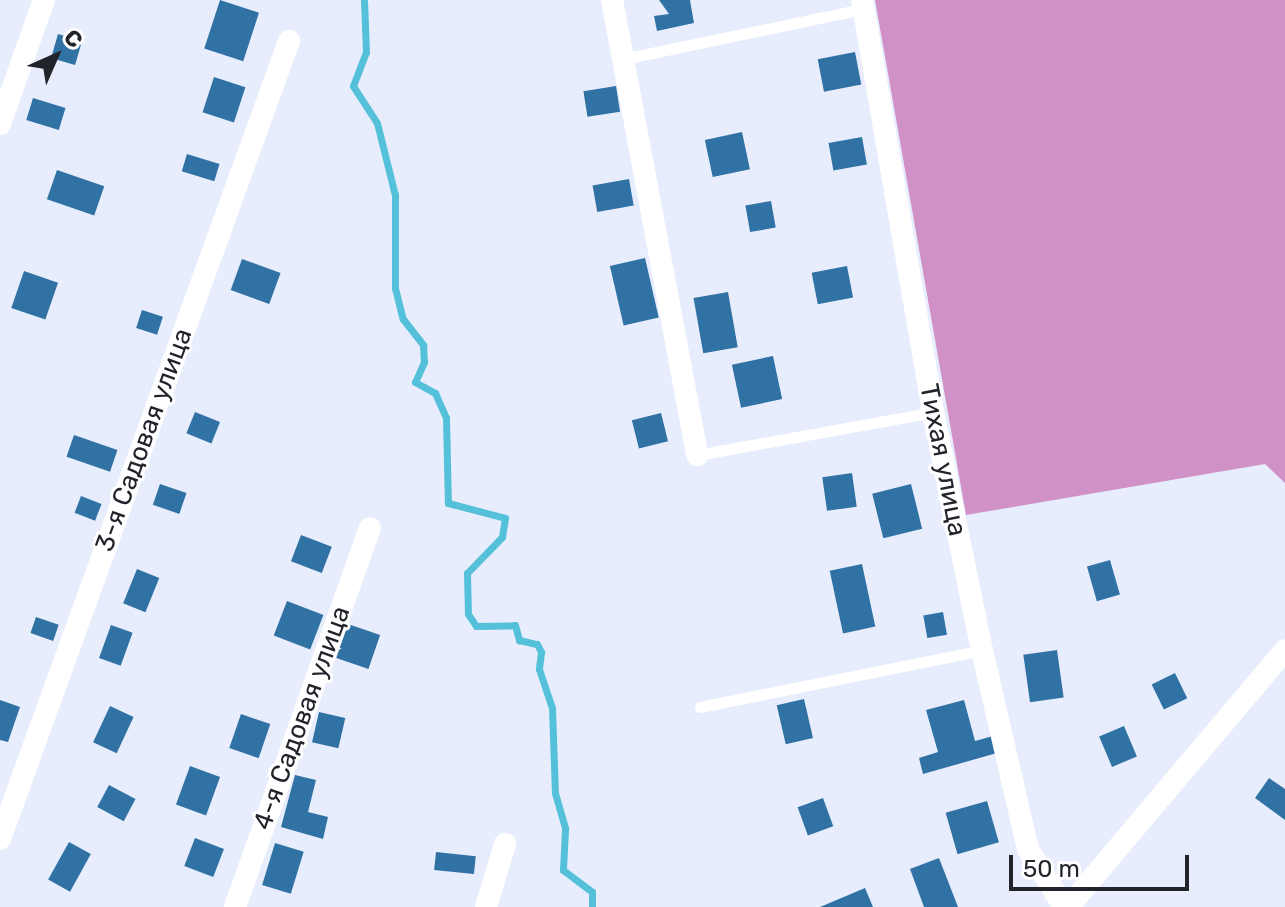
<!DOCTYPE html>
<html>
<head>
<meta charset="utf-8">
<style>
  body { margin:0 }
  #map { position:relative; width:1285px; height:907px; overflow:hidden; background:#e8edfd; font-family:Rubik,sans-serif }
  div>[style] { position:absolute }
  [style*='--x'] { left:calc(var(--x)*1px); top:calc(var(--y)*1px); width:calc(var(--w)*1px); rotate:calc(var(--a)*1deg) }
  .forest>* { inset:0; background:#d091c6 }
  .stream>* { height:7px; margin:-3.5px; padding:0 3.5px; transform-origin:3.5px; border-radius:3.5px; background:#55c0da }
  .building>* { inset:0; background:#3072a4; transform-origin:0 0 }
  .service>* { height:11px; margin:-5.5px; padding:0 5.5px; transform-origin:5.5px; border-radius:5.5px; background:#fff }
  .minor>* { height:22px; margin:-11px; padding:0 11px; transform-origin:11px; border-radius:11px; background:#fff }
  span { translate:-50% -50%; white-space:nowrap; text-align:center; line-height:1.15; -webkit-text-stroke:6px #fff; paint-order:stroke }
  .street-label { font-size:26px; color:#22242b }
  .north { position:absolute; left:16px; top:16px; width:80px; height:80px; -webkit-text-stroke:6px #fff; paint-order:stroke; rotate:45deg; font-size:22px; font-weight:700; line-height:32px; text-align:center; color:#22242b }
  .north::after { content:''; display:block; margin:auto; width:28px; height:36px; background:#22242b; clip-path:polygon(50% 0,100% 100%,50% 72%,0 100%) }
  .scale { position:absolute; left:1009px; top:855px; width:180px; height:36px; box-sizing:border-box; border:4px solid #22242b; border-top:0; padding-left:10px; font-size:24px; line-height:28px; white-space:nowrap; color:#22242b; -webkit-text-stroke:6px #fff; paint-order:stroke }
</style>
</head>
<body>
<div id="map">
  <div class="forest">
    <i style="clip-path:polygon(875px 0,1285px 0,1285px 483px,1265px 464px,966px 515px)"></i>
  </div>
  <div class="stream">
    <i style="--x:364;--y:0;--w:52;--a:87.8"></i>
    <i style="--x:366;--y:52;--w:36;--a:111"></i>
    <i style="--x:353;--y:86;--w:44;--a:57"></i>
    <i style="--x:377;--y:123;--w:74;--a:76"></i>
    <i style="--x:395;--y:195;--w:93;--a:90"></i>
    <i style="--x:395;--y:288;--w:32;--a:76"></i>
    <i style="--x:403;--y:319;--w:33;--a:52"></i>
    <i style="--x:423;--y:345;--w:17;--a:87"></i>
    <i style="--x:424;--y:362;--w:22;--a:114"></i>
    <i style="--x:415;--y:382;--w:23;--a:29"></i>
    <i style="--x:435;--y:393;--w:27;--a:66"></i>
    <i style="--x:446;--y:418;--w:85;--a:88.7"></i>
    <i style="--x:448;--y:503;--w:59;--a:14.7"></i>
    <i style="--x:505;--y:518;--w:19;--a:99"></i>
    <i style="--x:502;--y:537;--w:50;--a:134.2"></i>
    <i style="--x:467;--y:573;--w:41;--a:88.6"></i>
    <i style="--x:468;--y:614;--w:14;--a:56"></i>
    <i style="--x:476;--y:626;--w:39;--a:-1"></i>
    <i style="--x:515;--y:625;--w:16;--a:75"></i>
    <i style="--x:519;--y:640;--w:18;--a:13"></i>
    <i style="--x:537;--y:644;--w:9;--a:63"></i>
    <i style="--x:541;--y:652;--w:17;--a:97"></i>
    <i style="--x:539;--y:669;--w:41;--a:71.6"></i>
    <i style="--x:552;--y:708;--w:85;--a:88"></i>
    <i style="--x:555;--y:793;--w:37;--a:74"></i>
    <i style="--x:565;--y:829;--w:41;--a:92.8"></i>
    <i style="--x:563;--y:870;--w:36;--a:37"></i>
    <i style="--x:592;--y:892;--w:15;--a:90"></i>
  </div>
  <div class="building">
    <i style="left:220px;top:0;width:41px;height:51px;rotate:18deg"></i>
    <i style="clip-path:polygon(659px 0,690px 0,694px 23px,657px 31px,654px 16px,669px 14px)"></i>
    <i style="left:58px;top:34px;width:25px;height:25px;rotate:16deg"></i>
    <i style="left:855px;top:52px;width:33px;height:38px;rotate:79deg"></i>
    <i style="left:214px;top:77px;width:33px;height:37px;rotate:18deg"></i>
    <i style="left:616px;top:86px;width:26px;height:33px;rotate:81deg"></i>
    <i style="left:33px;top:98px;width:34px;height:23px;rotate:17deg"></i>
    <i style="left:742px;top:132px;width:38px;height:38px;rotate:78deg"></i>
    <i style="left:862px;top:137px;width:28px;height:34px;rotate:80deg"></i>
    <i style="left:187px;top:154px;width:34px;height:18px;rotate:17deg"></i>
    <i style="left:57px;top:170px;width:50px;height:31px;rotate:19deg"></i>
    <i style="left:629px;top:179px;width:27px;height:37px;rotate:80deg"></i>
    <i style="left:771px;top:201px;width:27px;height:26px;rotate:80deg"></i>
    <i style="left:645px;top:258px;width:61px;height:36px;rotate:77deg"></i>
    <i style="left:242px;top:259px;width:41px;height:33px;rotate:20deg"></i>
    <i style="left:847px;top:266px;width:32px;height:36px;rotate:79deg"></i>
    <i style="left:24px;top:271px;width:36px;height:39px;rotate:19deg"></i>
    <i style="left:728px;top:292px;width:56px;height:35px;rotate:80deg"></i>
    <i style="left:142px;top:310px;width:22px;height:19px;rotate:18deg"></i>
    <i style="left:773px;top:356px;width:44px;height:42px;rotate:78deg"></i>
    <i style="left:195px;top:412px;width:27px;height:23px;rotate:22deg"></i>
    <i style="left:661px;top:413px;width:29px;height:30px;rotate:76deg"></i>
    <i style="left:74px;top:435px;width:46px;height:23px;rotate:19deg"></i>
    <i style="left:852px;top:473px;width:34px;height:30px;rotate:82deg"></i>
    <i style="left:160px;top:484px;width:28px;height:22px;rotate:19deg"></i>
    <i style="left:911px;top:484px;width:46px;height:40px;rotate:76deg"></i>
    <i style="left:81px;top:496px;width:22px;height:18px;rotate:21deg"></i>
    <i style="left:301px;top:535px;width:33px;height:28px;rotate:21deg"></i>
    <i style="left:1110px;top:560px;width:36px;height:24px;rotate:74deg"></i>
    <i style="left:862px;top:564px;width:64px;height:33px;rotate:78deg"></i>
    <i style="left:137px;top:569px;width:24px;height:37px;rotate:22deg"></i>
    <i style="left:287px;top:601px;width:39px;height:37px;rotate:21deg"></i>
    <i style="left:943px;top:612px;width:23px;height:20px;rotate:80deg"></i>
    <i style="left:36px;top:617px;width:24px;height:17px;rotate:19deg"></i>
    <i style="left:348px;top:624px;width:34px;height:36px;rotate:19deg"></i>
    <i style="left:111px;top:625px;width:23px;height:35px;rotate:20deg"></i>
    <i style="left:1057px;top:650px;width:48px;height:34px;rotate:82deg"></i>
    <i style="left:1175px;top:673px;width:28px;height:26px;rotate:64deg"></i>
    <i style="left:804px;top:699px;width:40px;height:28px;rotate:77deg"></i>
    <i style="clip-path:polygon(0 700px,20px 707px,8px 742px,0 740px)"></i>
    <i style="clip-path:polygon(964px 700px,975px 741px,993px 736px,997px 753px,923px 774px,919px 758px,938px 752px,926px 710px)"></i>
    <i style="left:110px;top:706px;width:26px;height:40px;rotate:25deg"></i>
    <i style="left:319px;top:712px;width:27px;height:31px;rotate:13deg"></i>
    <i style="left:241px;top:714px;width:31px;height:36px;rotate:19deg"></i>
    <i style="left:1124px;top:726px;width:33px;height:27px;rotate:67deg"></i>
    <i style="left:190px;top:766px;width:32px;height:41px;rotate:20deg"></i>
    <i style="clip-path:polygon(295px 775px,316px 780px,308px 812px,328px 817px,323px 839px,281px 827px)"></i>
    <i style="clip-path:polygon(1269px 778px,1285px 789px,1285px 820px,1255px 798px)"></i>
    <i style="left:109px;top:785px;width:30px;height:25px;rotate:28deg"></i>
    <i style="left:823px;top:798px;width:30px;height:27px;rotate:70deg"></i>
    <i style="left:987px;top:801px;width:43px;height:43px;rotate:74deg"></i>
    <i style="left:195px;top:838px;width:31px;height:30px;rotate:21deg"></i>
    <i style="left:69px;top:842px;width:25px;height:43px;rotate:29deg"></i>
    <i style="left:275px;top:843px;width:30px;height:44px;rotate:17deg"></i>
    <i style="left:436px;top:852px;width:40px;height:18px;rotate:6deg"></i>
    <i style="clip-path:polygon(939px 858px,958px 907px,924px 907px,910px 869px)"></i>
    <i style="clip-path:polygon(865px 888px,873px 907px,820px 907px)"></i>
  </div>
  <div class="service">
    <i style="--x:623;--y:59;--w:244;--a:-11.8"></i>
    <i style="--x:697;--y:455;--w:240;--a:-10.3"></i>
    <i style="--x:700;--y:707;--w:288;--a:-11.4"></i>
  </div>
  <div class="minor">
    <i style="--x:612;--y:0;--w:463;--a:79.4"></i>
    <i style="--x:862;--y:0;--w:418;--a:80.2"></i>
    <i style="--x:933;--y:412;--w:243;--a:78.4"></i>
    <i style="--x:982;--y:650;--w:204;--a:77"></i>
    <i style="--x:1028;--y:849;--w:68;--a:58.2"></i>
    <i style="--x:0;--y:124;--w:132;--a:-70.5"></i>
    <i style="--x:0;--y:839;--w:849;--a:-70.09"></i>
    <i style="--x:235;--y:907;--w:402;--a:-70.4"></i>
    <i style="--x:486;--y:907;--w:66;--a:-73.2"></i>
    <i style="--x:1068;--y:907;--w:336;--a:-49.8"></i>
  </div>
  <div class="street-label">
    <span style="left:144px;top:440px;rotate:-70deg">3-я Садовая улица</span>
    <span style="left:943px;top:460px;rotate:79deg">Тихая улица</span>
    <span style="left:302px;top:718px;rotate:-70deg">4-я Садовая улица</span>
  </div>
  <div class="north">С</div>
  <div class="scale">50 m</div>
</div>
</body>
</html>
